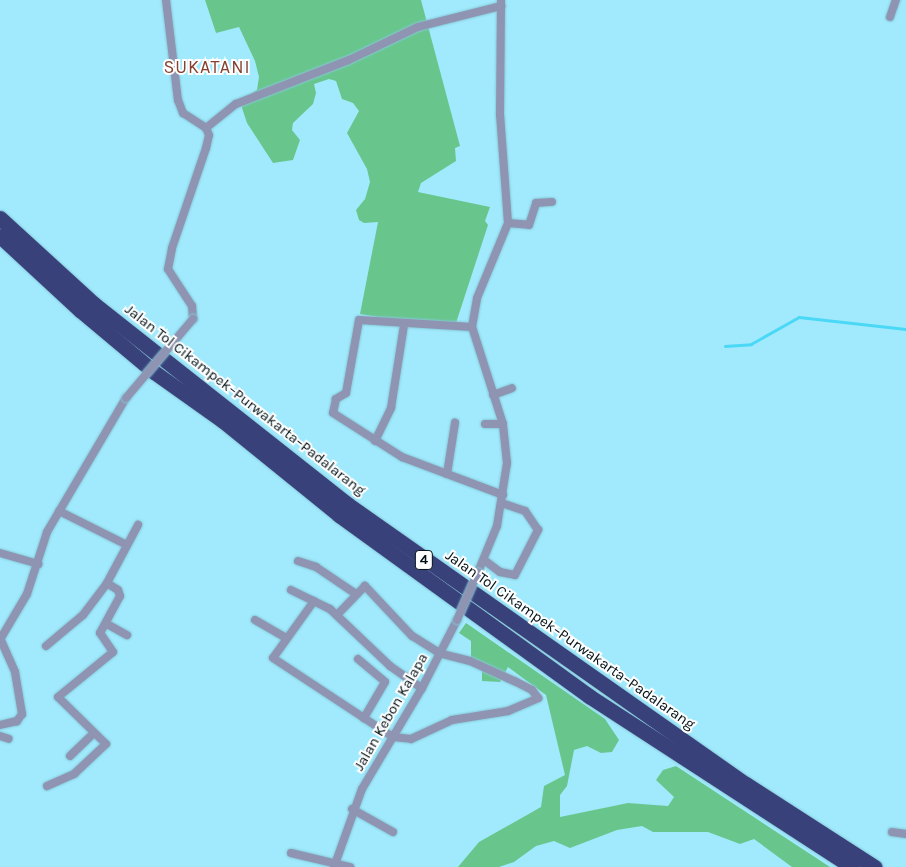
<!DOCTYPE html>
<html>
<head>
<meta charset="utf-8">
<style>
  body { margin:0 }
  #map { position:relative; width:906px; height:867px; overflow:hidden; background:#a1eafd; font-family:Karla,sans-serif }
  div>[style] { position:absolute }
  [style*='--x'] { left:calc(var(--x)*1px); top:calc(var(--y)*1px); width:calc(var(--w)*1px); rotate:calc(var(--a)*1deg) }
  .green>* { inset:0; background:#68c68d }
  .stream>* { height:2.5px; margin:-1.25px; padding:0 1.25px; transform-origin:1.25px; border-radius:1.25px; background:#4bd8f6 }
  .roads { filter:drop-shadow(0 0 1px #87c7d8) drop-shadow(0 0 1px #87c7d8) }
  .street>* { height:8px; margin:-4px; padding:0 4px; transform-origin:4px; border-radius:4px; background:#8e94b1 }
  .highway>* { height:15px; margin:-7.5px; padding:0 7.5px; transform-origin:7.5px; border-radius:7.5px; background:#39417a }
  .bridges { filter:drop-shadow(0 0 1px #87c7d8) drop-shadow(0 0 1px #87c7d8) }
  .street-bridge>* { height:8px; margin:-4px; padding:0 4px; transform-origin:4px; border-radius:4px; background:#8e94b1 }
  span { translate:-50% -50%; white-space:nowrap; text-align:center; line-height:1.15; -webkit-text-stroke:4px #fefefe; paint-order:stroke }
  .shield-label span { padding:1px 4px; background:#fefefe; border:1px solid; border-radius:4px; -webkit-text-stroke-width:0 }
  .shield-label { font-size:14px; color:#001116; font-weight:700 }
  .street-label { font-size:15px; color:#001116 }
  .quarter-label { font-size:18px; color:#86402e; letter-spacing:1px }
</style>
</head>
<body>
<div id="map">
  <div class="green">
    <i style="clip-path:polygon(205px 0,421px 0,460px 146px,455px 148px,456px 161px,421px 183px,418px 192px,490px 207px,485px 221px,488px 225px,456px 323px,396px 320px,360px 314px,378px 222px,364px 223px,359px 220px,356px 210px,365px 199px,370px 182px,367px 169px,347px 133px,359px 111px,353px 103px,342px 99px,336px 81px,329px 79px,314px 84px,316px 93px,313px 104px,293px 123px,292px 130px,300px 140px,293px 160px,273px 163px,247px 123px,242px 108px,242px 99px,257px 90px,259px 77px,255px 61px,239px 27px,216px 33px)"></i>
    <i style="clip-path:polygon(466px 623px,605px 719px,619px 740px,612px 752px,601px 753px,587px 746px,574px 750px,567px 786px,560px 795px,560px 817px,628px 803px,668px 806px,674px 797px,656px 780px,663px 770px,676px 766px,830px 867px,792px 867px,754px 839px,740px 844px,708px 832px,653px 832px,642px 826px,617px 830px,570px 848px,554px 841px,536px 846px,514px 862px,499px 867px,458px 867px,479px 842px,541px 807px,544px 786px,565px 775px,546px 695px,508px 667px,500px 682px,482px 681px,482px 663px,471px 660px,471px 641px,459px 633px)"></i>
  </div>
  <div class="stream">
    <i style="--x:725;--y:346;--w:26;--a:-4"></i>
    <i style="--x:751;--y:344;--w:55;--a:-29.4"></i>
    <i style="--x:799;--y:317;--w:108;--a:6.4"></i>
  </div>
  <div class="roads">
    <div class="street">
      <i style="--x:166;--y:0;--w:101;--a:83.2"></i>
      <i style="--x:178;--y:100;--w:14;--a:69"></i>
      <i style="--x:183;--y:113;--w:27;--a:33"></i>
      <i style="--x:890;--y:17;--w:18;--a:-71"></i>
      <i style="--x:508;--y:223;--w:21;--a:5"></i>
      <i style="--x:529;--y:225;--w:23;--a:-72"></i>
      <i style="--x:536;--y:203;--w:16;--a:-4"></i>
      <i style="--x:193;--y:319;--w:13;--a:-94"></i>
      <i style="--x:192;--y:306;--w:44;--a:-123"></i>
      <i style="--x:168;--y:269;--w:21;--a:-79"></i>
      <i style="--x:172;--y:248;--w:106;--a:-71.2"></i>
      <i style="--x:206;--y:148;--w:13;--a:-77"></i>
      <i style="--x:209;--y:135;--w:8;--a:-113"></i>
      <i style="--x:206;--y:128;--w:38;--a:-39"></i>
      <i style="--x:236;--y:104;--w:121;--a:-21.3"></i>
      <i style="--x:349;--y:60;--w:76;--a:-25.6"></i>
      <i style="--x:418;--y:27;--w:86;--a:-14.2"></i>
      <i style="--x:472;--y:327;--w:113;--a:-176.5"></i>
      <i style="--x:359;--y:320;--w:74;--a:100.1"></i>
      <i style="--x:346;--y:393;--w:12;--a:149"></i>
      <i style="--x:336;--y:399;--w:14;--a:102"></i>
      <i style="--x:333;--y:413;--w:82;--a:32.5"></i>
      <i style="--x:402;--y:457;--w:108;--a:20.6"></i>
      <i style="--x:493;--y:395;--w:20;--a:-20"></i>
      <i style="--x:485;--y:424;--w:18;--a:0"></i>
      <i style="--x:375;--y:441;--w:37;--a:-64"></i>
      <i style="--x:391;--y:408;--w:84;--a:-81.1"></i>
      <i style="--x:447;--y:474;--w:52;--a:-81.1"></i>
      <i style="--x:59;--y:511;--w:76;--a:26.6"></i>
      <i style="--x:0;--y:553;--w:40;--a:16"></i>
      <i style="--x:484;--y:560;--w:20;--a:37"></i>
      <i style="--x:500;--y:572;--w:15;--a:11"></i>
      <i style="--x:515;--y:575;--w:51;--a:-62.9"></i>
      <i style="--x:538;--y:530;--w:23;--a:-124"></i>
      <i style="--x:525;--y:511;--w:24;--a:-161"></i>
      <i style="--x:298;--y:561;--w:19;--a:18"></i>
      <i style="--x:316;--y:567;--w:48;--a:34"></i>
      <i style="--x:478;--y:572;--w:50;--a:-67.6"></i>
      <i style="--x:497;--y:526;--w:64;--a:-81"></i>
      <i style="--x:507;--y:463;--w:39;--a:-96"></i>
      <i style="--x:503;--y:424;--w:102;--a:-107.7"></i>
      <i style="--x:472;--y:327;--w:29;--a:-80"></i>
      <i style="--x:477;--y:298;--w:81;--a:-67.5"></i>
      <i style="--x:508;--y:223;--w:108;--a:-94.2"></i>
      <i style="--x:500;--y:115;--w:115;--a:-89.5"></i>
      <i style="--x:291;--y:590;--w:43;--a:26"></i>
      <i style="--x:330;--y:609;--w:83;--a:43.5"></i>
      <i style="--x:390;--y:666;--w:39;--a:35"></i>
      <i style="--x:314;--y:601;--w:70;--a:125.7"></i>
      <i style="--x:273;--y:658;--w:144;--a:33.4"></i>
      <i style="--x:393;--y:737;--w:18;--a:6"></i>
      <i style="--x:411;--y:739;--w:45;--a:-24.9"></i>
      <i style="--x:452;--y:720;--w:57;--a:-9.1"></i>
      <i style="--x:508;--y:711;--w:33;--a:-23"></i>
      <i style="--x:538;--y:698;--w:10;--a:-127"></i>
      <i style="--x:532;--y:690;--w:20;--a:-153"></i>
      <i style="--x:514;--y:681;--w:48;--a:-155.6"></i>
      <i style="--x:470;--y:661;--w:30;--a:-166"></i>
      <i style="--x:441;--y:654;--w:34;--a:-148"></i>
      <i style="--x:412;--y:636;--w:69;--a:-133.2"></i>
      <i style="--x:365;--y:586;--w:40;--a:134"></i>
      <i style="--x:255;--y:620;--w:34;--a:30"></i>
      <i style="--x:107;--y:624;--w:23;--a:29"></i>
      <i style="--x:0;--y:638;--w:37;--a:66"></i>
      <i style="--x:15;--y:672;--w:43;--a:80.5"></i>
      <i style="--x:22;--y:714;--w:9;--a:126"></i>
      <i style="--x:17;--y:721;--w:17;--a:167"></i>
      <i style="--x:1;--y:638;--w:51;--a:-59.4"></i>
      <i style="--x:27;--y:594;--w:65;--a:-72.1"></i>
      <i style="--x:47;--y:532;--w:156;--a:-59.5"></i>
      <i style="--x:46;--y:646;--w:48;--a:-40"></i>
      <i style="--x:83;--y:615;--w:40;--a:-53"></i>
      <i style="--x:107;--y:583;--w:66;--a:-61.9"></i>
      <i style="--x:358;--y:659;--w:35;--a:40"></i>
      <i style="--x:385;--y:682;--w:42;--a:120.3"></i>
      <i style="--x:0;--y:736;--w:9;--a:18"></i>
      <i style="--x:70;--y:756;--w:33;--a:-44"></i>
      <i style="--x:47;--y:786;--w:30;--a:-24"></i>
      <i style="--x:74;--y:774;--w:44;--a:-43.2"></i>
      <i style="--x:106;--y:744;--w:67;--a:-135.6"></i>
      <i style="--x:58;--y:697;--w:71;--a:-39.3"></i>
      <i style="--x:113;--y:652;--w:23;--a:-124"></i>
      <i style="--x:100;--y:633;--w:42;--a:-61.6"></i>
      <i style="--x:120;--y:596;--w:6;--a:-108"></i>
      <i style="--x:118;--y:590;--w:13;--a:-148"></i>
      <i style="--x:352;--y:809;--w:47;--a:29.3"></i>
      <i style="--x:892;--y:832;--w:14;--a:8"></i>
      <i style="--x:291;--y:853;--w:61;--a:13.3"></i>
      <i style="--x:334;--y:867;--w:83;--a:-70.3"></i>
      <i style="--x:362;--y:789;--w:117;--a:-59.3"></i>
      <i style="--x:422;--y:688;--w:76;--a:-62.8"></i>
    </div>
    <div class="highway">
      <i style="--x:0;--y:218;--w:127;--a:42.5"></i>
      <i style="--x:94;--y:304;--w:323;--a:38.3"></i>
      <i style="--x:347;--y:504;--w:487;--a:35.1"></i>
      <i style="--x:746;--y:784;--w:153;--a:32.8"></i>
      <i style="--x:0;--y:236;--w:109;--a:42.8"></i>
      <i style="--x:80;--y:310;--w:97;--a:40"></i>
      <i style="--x:154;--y:372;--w:85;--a:35.4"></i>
      <i style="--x:223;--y:421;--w:149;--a:39"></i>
      <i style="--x:339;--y:515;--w:309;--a:35.9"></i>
      <i style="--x:589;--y:696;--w:314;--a:33"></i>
    </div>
  </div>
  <div class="bridges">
    <div class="street-bridge">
      <i style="--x:126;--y:398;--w:104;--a:-49.7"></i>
      <i style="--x:457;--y:620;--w:52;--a:-66.4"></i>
    </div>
  </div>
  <div class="shield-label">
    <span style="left:424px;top:560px">4</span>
  </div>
  <div class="street-label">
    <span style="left:245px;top:400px;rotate:38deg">Jalan Tol Cikampek–Purwakarta–Padalarang</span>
    <span style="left:570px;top:640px;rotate:35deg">Jalan Tol Cikampek–Purwakarta–Padalarang</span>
    <span style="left:391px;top:712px;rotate:-60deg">Jalan Kebon Kalapa</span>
  </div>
  <div class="quarter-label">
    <span style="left:207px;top:67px">SUKATANI</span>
  </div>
</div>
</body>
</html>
